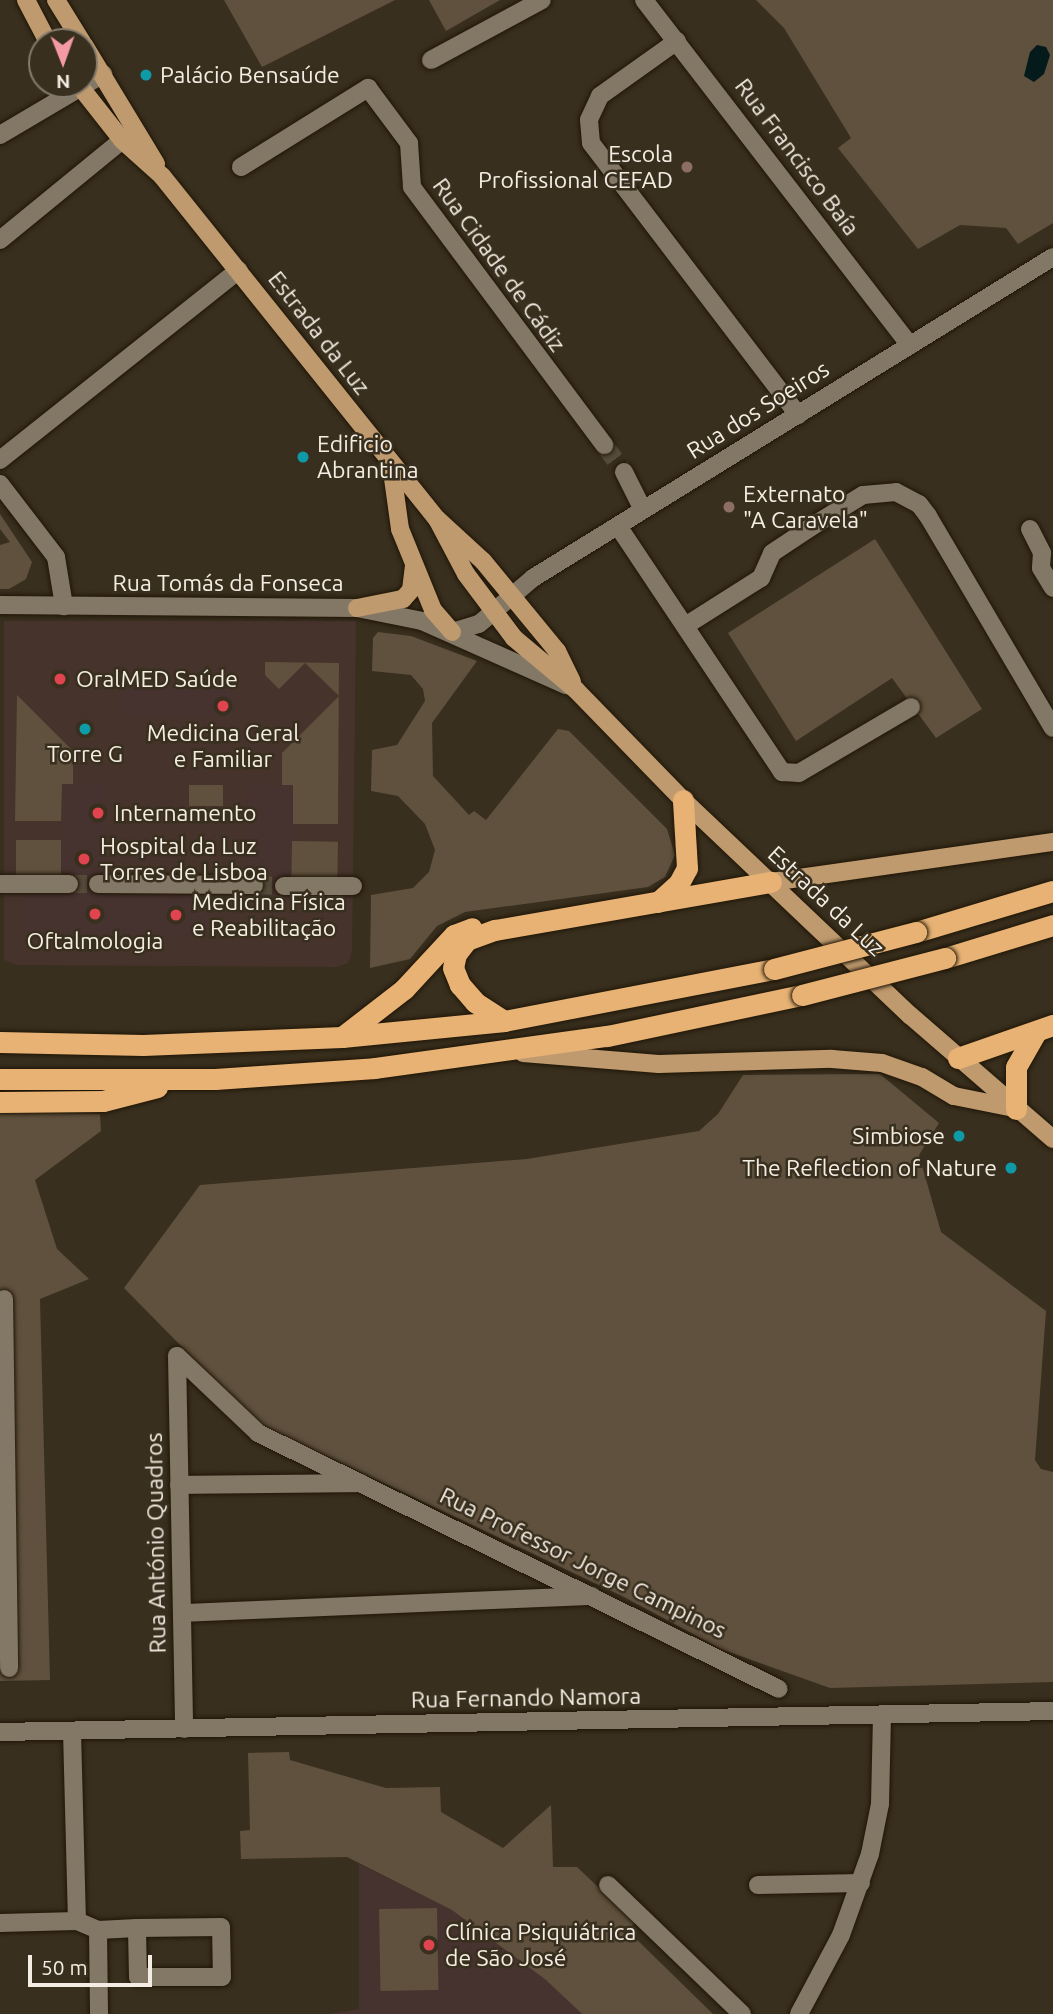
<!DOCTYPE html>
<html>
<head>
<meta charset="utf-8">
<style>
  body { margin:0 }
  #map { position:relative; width:1053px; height:2014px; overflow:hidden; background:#392f1e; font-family:Ubuntu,sans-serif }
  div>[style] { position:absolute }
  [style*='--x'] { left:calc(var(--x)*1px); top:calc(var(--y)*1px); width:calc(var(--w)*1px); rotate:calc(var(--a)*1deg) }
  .commercial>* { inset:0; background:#46332c }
  .medical>* { inset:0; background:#46322e; transform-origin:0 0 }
  .green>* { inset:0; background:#5f513d; transform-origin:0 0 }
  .water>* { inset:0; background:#041a1b }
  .minor-tunnel>* { height:18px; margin-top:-9px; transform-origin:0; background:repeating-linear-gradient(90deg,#554c3c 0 18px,transparent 0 27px) }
  .roads { filter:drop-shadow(0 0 2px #201607) drop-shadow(0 0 2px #201607) }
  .minor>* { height:18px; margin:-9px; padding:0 9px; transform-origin:9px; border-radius:9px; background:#837765 }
  .major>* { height:18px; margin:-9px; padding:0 9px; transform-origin:9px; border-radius:9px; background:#bf9a6e }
  .highway>* { height:21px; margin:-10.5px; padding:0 10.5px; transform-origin:10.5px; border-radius:10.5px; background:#e7b274 }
  .bridges { filter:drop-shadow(0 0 2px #201607) drop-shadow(0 0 2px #201607) }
  .highway-bridge>* { height:21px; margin:-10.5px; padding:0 10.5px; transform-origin:10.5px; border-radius:10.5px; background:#e7b274 }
  .dots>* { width:19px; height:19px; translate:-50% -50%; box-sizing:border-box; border:4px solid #392f1e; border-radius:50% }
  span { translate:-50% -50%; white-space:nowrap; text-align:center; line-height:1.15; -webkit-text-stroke:5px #392f1e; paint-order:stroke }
  .poi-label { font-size:23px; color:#f4ede3 }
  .left { translate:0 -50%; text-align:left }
  .right { translate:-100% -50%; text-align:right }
  .street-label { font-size:23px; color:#f4ede3 }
  .north { position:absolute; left:28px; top:28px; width:70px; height:70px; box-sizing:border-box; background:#392f1e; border:2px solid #847b6d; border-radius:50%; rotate:179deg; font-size:19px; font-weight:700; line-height:28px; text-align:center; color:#f4ede3 }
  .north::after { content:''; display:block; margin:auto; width:24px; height:32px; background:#f49aa2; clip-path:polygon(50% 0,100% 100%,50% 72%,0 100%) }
  .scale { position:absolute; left:28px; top:1955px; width:124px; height:32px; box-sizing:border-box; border:4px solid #f4ede3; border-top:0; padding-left:9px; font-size:21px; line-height:24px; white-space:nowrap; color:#f4ede3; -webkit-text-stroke:5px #392f1e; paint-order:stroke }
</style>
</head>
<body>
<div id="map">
  <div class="commercial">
    <i style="clip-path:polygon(4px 621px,356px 621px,352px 952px,348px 963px,337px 967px,17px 965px,4px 960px)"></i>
  </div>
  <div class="medical">
    <i style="left:121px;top:671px;width:113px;height:44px"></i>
    <i style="clip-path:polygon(62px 784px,107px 784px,107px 879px,143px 894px,210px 894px,210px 935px,25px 939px,25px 889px,61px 878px)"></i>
    <i style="clip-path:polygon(248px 784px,293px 785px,292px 880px,284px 891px,254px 891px,247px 879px)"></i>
    <i style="clip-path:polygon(359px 1864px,453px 1910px,546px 1980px,582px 2014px,329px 2014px,359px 2009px)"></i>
  </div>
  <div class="green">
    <i style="clip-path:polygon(224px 0,395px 0,262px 67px)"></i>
    <i style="clip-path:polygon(429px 0,500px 0,446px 31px)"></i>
    <i style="clip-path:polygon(756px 0,1053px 0,1053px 223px,1018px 244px,1006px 228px,960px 225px,918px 249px,838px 148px,851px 138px,784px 28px)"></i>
    <i style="clip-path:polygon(0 514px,32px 562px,26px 579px,9px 589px,0 589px,0 545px,10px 542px,0 529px)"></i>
    <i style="clip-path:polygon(875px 539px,982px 709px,936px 738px,892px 678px,796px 741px,728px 633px)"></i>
    <i style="clip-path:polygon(378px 632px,411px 636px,477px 661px,432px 723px,433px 776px,469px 815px,474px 811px,486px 820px,558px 729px,569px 731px,667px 829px,675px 855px,665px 877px,648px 887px,465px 912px,437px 926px,410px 959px,370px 968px,371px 895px,413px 888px,429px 872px,435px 850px,425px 824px,398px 796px,371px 791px,372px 750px,397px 745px,425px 701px,423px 689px,411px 675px,372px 671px,373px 638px)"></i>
    <i style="clip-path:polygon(265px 662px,339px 663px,338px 824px,293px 824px,293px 785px,282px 785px,282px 753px,339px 696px,305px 663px,279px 689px,265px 675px)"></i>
    <i style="clip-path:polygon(17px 695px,73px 751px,73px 784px,62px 784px,61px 821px,15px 821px)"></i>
    <i style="left:189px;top:785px;width:34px;height:21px"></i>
    <i style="left:16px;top:840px;width:45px;height:38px"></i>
    <i style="left:292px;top:841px;width:46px;height:39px;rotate:1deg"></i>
    <i style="clip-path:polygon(880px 1074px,939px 1123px,919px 1155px,941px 1232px,1046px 1311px,1035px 1460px,1041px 1469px,1053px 1472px,1053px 1682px,830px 1688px,721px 1649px,622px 1596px,257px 1423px,124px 1288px,200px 1185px,527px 1159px,699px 1131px,718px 1114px,743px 1075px)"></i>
    <i style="clip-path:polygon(0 1112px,100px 1114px,101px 1131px,35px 1180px,57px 1249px,89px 1279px,40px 1299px,50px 1680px,0 1681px)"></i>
    <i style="clip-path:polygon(289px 1752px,290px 1760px,386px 1788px,440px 1787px,441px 1812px,503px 1848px,551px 1805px,553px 1867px,577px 1867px,635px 1922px,628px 1931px,713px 2014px,582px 2014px,546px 1980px,452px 1910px,347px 1857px,241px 1859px,240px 1831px,250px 1830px,248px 1753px)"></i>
    <i style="left:437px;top:1908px;width:82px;height:58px;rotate:89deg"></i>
  </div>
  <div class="water">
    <i style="clip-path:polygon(1037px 45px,1046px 47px,1050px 55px,1044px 74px,1034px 82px,1024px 76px,1030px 52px)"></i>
  </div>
  <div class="minor-tunnel">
    <i style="--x:604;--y:445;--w:34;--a:53"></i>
    <i style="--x:69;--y:884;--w:29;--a:0"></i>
    <i style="--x:254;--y:885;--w:30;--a:2"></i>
  </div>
  <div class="roads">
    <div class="minor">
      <i style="--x:644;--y:0;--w:436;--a:52.4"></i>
      <i style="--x:677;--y:41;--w:95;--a:144.5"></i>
      <i style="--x:600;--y:96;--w:26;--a:115"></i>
      <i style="--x:589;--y:120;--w:23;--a:85"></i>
      <i style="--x:591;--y:143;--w:342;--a:52.7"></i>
      <i style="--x:431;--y:60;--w:126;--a:-28.4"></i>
      <i style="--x:0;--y:135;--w:120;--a:-30.6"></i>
      <i style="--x:241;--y:167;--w:150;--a:-31.9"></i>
      <i style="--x:368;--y:88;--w:69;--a:53.3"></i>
      <i style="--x:409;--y:143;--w:44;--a:86.1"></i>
      <i style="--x:412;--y:187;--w:322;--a:53.3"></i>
      <i style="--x:0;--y:240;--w:158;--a:-39.3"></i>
      <i style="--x:0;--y:460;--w:305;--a:-38.5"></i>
      <i style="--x:624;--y:472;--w:42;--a:63.4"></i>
      <i style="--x:0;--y:484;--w:92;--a:52.5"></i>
      <i style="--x:56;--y:557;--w:50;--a:80.7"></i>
      <i style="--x:618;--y:526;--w:296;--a:56.3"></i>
      <i style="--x:782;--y:772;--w:17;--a:3"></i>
      <i style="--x:799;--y:773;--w:130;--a:-30.5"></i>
      <i style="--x:1030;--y:529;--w:27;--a:63"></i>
      <i style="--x:1042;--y:553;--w:15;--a:94"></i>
      <i style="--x:1041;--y:568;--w:23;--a:59"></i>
      <i style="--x:0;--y:605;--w:357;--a:0.5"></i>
      <i style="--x:357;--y:608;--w:66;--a:11.3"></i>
      <i style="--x:422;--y:621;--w:158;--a:24"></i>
      <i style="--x:685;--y:626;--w:90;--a:-32.3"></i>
      <i style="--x:761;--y:578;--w:27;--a:-66"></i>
      <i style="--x:772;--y:553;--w:47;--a:-33.7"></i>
      <i style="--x:811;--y:527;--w:61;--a:-31.6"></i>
      <i style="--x:863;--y:495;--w:33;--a:-5"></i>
      <i style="--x:896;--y:492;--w:26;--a:28"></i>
      <i style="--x:919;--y:504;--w:15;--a:53"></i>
      <i style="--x:928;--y:516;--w:246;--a:59.5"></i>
      <i style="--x:452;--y:632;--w:28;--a:-17"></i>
      <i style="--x:479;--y:624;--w:71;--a:-40.4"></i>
      <i style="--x:533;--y:578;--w:611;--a:-31.69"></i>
      <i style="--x:1;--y:884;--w:68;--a:0"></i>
      <i style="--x:98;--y:884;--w:156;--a:0.4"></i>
      <i style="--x:284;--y:886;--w:69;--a:0"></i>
      <i style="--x:4;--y:1299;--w:369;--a:89.2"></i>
      <i style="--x:177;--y:1356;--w:112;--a:43.5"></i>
      <i style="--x:258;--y:1433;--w:580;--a:26.17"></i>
      <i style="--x:177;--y:1356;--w:373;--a:88.9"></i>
      <i style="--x:179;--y:1485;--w:182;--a:-0.6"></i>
      <i style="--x:183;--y:1613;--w:409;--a:-2.4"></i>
      <i style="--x:72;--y:1731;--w:190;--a:88.5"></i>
      <i style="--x:0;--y:1732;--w:1053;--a:-1.14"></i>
      <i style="--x:608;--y:1885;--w:186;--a:43.9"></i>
      <i style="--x:758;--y:1885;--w:103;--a:-1.1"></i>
      <i style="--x:0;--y:1923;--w:77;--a:-1.5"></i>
      <i style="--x:77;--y:1921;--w:23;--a:23"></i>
      <i style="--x:98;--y:1930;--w:39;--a:-3"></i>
      <i style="--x:137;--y:1928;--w:84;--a:-0.7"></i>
      <i style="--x:221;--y:1927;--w:50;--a:88.9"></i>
      <i style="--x:222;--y:1977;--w:84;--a:180"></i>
      <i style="--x:138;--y:1977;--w:49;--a:-91.2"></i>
      <i style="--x:98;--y:1930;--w:84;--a:89.3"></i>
      <i style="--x:799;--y:2014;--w:89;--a:-62"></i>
      <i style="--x:841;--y:1935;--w:86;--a:-70.3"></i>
      <i style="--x:870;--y:1854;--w:51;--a:-78.7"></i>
      <i style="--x:880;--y:1804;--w:88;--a:-88.7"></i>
    </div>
    <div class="major">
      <i style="--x:26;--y:0;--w:47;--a:62.4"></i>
      <i style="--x:56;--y:0;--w:49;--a:58.2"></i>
      <i style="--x:84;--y:45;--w:139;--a:58.8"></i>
      <i style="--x:78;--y:84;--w:71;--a:51.8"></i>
      <i style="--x:122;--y:140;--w:54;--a:42"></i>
      <i style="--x:162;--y:176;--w:440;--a:51.3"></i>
      <i style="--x:437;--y:519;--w:62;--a:42.4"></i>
      <i style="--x:483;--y:561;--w:117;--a:50.6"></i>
      <i style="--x:557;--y:651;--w:34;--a:64"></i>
      <i style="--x:391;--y:464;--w:66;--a:82.1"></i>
      <i style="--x:400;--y:529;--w:87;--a:67.8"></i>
      <i style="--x:433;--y:610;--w:29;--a:49"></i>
      <i style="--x:437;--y:519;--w:62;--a:62.2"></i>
      <i style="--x:466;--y:574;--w:80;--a:53.1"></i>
      <i style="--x:514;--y:638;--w:80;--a:39.9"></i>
      <i style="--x:575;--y:689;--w:155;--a:45.8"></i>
      <i style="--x:683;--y:800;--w:314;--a:43.5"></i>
      <i style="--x:911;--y:1016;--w:188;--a:40.9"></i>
      <i style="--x:357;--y:608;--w:47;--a:-11.1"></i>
      <i style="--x:403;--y:599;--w:12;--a:-48"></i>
      <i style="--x:411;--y:590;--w:24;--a:-83"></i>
      <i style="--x:771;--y:882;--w:285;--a:-8.1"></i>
      <i style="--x:523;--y:1053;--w:136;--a:4.6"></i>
      <i style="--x:659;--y:1064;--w:173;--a:-1.7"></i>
      <i style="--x:832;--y:1059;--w:50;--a:4.6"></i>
      <i style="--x:882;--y:1063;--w:42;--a:19.3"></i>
      <i style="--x:922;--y:1077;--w:37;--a:31"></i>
      <i style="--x:954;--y:1096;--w:61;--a:11.3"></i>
    </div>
    <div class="highway">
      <i style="--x:658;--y:902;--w:28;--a:-42"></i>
      <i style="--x:679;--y:883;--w:17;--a:-62"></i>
      <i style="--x:687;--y:868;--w:68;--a:-93.4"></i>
      <i style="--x:916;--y:932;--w:143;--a:-16.7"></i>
      <i style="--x:945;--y:958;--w:113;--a:-17"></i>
      <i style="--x:504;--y:1021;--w:35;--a:-147"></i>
      <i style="--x:475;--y:1002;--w:23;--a:-131"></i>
      <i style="--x:460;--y:985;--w:18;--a:-112"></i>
      <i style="--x:453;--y:968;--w:14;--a:-78"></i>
      <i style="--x:456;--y:954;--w:18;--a:-52"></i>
      <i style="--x:467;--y:940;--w:30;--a:-20"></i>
      <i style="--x:495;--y:930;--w:280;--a:-9.9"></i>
      <i style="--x:342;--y:1037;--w:78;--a:-37.7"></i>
      <i style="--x:404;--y:989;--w:74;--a:-47.2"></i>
      <i style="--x:454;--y:935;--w:19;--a:-21"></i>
      <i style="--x:0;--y:1042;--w:143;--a:1.2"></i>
      <i style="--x:143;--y:1045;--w:199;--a:-2.3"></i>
      <i style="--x:342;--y:1037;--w:163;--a:-5.6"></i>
      <i style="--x:504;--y:1021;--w:275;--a:-10.9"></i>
      <i style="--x:958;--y:1058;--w:101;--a:-19.2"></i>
      <i style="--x:0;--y:1079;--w:215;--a:0"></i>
      <i style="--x:215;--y:1079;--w:160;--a:-3.9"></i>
      <i style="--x:375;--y:1068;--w:234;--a:-7.9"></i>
      <i style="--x:607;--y:1036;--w:199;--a:-11.9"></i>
      <i style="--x:0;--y:1102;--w:103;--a:-0.6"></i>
      <i style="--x:103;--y:1101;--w:56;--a:-14.5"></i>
      <i style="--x:1016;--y:1109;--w:42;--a:-90"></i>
      <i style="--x:1016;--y:1067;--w:40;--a:-60.3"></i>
    </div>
  </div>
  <div class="bridges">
    <div class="highway-bridge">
      <i style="--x:774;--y:969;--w:147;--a:-14.6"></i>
      <i style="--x:802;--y:995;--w:148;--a:-14.5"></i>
    </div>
  </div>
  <div class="dots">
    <i style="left:146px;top:75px;background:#0f9aa8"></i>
    <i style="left:687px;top:167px;background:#8d6e63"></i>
    <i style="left:303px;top:457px;background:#0f9aa8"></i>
    <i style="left:729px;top:507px;background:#8d6e63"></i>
    <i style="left:60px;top:679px;background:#e0444e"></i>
    <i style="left:223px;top:706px;background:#e0444e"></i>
    <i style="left:85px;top:729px;background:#0f9aa8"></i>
    <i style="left:98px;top:813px;background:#e0444e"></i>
    <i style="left:84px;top:859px;background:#e0444e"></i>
    <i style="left:95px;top:914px;background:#e0444e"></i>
    <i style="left:176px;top:915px;background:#e0444e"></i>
    <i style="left:959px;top:1136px;background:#0f9aa8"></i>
    <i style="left:1011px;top:1168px;background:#0f9aa8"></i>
    <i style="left:429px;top:1945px;background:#e0444e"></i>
  </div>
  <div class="poi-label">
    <span class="left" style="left:160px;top:75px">Palácio Bensaúde</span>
    <span class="right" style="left:673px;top:167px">Escola<br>Profissional CEFAD</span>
    <span class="left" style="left:317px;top:457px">Edificio<br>Abrantina</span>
    <span class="left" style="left:743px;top:507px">Externato<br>"A Caravela"</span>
    <span class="left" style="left:76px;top:679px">OralMED Saúde</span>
    <span style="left:223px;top:746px">Medicina Geral<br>e Familiar</span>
    <span style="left:85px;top:754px">Torre G</span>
    <span class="left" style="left:114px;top:813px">Internamento</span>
    <span class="left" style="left:100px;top:859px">Hospital da Luz<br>Torres de Lisboa</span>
    <span class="left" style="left:192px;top:915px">Medicina Física<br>e Reabilitação</span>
    <span style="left:95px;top:941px">Oftalmologia</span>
    <span class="right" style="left:945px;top:1136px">Simbiose</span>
    <span class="right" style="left:997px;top:1168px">The Reflection of Nature</span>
    <span class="left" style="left:445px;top:1945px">Clínica Psiquiátrica<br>de São José</span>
  </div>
  <div class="street-label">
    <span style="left:797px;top:157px;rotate:53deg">Rua Francisco Baía</span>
    <span style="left:499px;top:265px;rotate:54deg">Rua Cidade de Cádiz</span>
    <span style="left:319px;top:333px;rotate:52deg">Estrada da Luz</span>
    <span style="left:758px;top:410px;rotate:-32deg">Rua dos Soeiros</span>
    <span style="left:228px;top:583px">Rua Tomás da Fonseca</span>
    <span style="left:826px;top:901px;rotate:43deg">Estrada da Luz</span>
    <span style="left:156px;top:1543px;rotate:-91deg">Rua António Quadros</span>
    <span style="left:583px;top:1563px;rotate:26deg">Rua Professor Jorge Campinos</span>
    <span style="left:526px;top:1698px;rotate:-1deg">Rua Fernando Namora</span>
  </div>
  <div class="north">N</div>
  <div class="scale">50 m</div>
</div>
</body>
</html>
